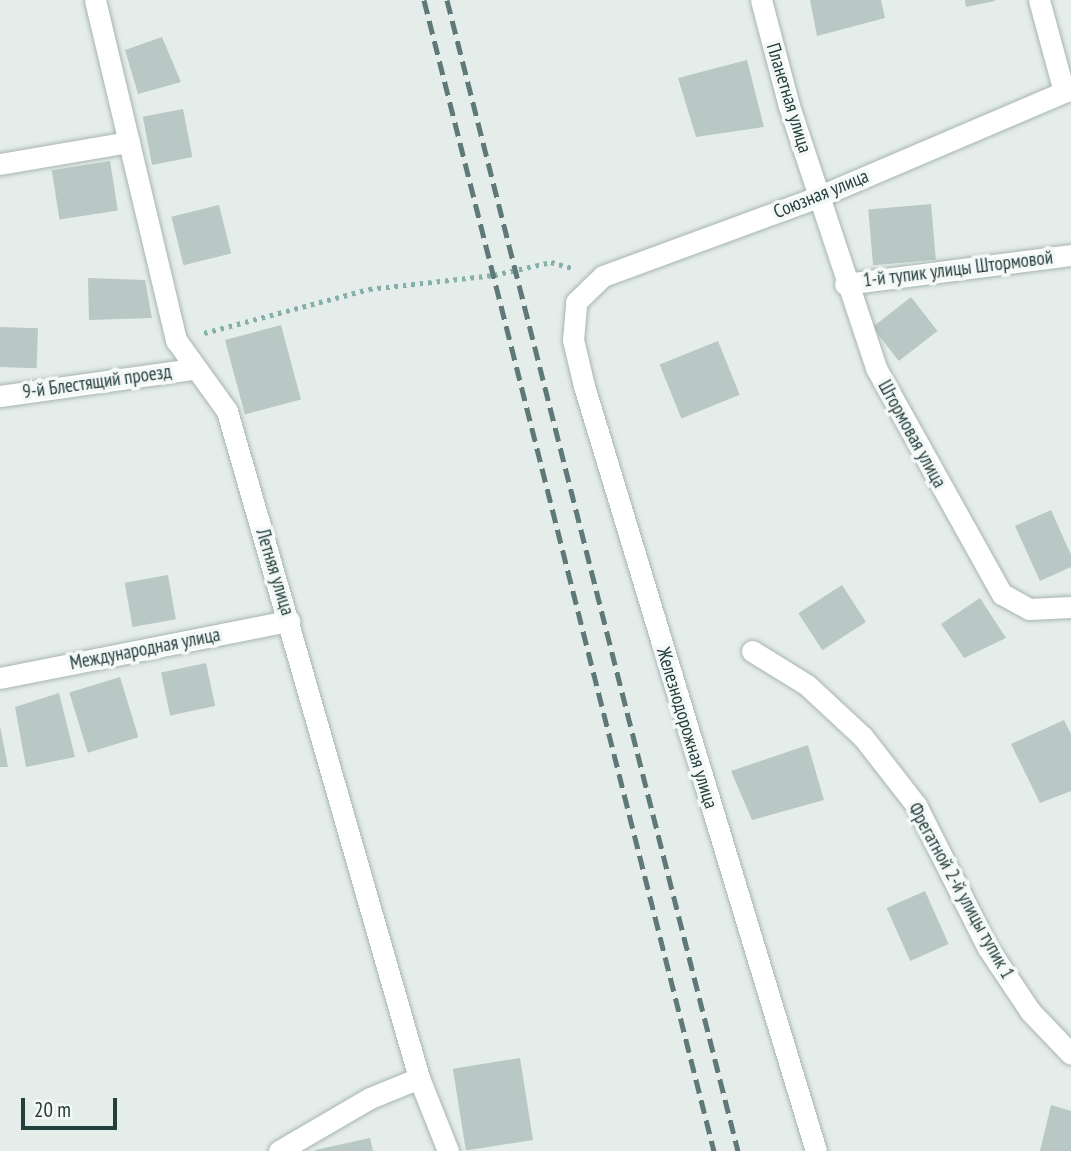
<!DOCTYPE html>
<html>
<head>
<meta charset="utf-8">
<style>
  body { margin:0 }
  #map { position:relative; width:1071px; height:1151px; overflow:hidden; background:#e4edea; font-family:"PT Sans Narrow",sans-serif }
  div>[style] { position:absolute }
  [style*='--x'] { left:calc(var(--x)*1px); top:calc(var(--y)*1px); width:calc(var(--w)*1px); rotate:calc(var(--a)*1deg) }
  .building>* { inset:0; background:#b9c8c4; transform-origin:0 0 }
  .path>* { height:4.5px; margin-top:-2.25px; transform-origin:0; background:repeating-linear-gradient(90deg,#85afa9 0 3.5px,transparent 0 8.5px) }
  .roads { filter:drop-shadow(0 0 2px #a7b5b2) drop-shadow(0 0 2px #a7b5b2) }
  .minor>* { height:21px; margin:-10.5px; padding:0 10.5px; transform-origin:10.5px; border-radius:10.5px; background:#fff }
  .rail>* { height:5px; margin-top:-2.5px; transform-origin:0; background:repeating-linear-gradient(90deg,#5e7977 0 14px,transparent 0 21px) }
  span { translate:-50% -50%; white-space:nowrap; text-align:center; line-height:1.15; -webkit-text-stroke:7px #f4f9f8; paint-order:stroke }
  .street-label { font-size:19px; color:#243e3b }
  .scale { position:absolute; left:21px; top:1098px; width:96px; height:32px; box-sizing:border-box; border:4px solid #243e3b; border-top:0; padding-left:9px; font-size:21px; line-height:24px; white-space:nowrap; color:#243e3b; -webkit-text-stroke:5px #f4f9f8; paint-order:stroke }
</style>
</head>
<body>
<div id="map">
  <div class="building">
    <i style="clip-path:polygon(810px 0,881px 0,885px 18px,817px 36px)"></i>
    <i style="clip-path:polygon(965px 0,994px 0,995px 1px,966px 7px)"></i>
    <i style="clip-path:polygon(162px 37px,181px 82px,138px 94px,125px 50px)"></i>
    <i style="clip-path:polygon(747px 60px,764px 127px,696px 137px,678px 78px)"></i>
    <i style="left:183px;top:109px;width:49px;height:41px;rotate:79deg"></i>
    <i style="left:110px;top:161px;width:50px;height:59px;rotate:81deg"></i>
    <i style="left:931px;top:204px;width:56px;height:63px;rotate:85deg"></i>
    <i style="left:219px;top:205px;width:50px;height:49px;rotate:76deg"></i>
    <i style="clip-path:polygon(88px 278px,145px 280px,152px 318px,89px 320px)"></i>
    <i style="left:911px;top:297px;width:43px;height:49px;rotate:52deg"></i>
    <i style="left:281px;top:325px;width:77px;height:58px;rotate:75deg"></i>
    <i style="left:0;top:327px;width:38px;height:40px;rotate:2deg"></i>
    <i style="left:718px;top:341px;width:58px;height:63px;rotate:68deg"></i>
    <i style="clip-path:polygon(1051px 510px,1071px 555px,1071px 567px,1040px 581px,1015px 526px)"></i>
    <i style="left:168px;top:575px;width:45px;height:44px;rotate:80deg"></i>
    <i style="left:842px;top:585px;width:44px;height:52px;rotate:57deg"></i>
    <i style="clip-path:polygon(980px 598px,1006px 638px,964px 658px,941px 624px)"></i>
    <i style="left:206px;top:663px;width:44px;height:46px;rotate:78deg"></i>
    <i style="left:120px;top:677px;width:63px;height:53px;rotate:73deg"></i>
    <i style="clip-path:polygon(59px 693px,75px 757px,26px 767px,15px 707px)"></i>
    <i style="clip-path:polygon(1064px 720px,1071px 734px,1071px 791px,1040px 803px,1011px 744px)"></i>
    <i style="clip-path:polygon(0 726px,8px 767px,0 767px)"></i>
    <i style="clip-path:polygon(808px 745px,824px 800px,752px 820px,731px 771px)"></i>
    <i style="left:925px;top:891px;width:58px;height:42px;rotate:66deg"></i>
    <i style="left:520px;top:1058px;width:83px;height:68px;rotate:81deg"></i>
    <i style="clip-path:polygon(1051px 1105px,1071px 1111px,1071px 1151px,1040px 1151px)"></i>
    <i style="clip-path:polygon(370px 1138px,373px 1151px,315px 1151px,315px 1150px)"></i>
  </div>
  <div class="path">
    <i style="--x:204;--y:333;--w:171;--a:-14.9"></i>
    <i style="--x:369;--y:289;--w:126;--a:-6.4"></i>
    <i style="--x:494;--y:275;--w:58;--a:-12.8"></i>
    <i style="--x:551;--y:262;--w:25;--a:16"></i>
  </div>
  <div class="roads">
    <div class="minor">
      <i style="--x:95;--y:0;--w:350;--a:76.6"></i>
      <i style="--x:176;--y:340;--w:87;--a:54.3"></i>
      <i style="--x:227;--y:411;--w:694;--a:73.94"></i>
      <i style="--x:419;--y:1078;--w:79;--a:68.3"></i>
      <i style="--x:761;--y:0;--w:110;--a:75.2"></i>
      <i style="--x:789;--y:106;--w:276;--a:71.6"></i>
      <i style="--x:876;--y:368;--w:259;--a:60.9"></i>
      <i style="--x:1002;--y:594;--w:31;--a:29"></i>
      <i style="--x:1029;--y:609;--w:42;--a:-2.7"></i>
      <i style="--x:1039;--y:0;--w:95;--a:74.8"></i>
      <i style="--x:0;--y:164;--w:131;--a:-9.7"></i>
      <i style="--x:845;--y:284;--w:228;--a:-7.3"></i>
      <i style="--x:0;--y:396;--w:195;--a:-8"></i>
      <i style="--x:752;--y:651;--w:65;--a:31.7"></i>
      <i style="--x:807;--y:685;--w:76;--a:42.9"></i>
      <i style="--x:863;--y:737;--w:86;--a:52.1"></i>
      <i style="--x:916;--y:805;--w:160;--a:63.3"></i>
      <i style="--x:988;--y:948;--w:76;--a:56.3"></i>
      <i style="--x:1030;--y:1011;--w:59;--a:46.4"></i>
      <i style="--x:0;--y:678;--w:295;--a:-11.2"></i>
      <i style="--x:279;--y:1151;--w:105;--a:-30.2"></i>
      <i style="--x:370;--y:1098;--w:53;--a:-22.2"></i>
      <i style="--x:816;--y:1151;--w:799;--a:-106.87"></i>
      <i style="--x:584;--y:386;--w:47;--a:-103.4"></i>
      <i style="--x:573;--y:340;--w:38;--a:-85"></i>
      <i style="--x:576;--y:302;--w:37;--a:-44"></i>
      <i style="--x:603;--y:276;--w:231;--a:-20.2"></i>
      <i style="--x:820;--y:196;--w:273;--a:-23.1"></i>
    </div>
  </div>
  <div class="rail">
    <i style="--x:424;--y:0;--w:1187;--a:75.86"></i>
    <i style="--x:447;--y:0;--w:1187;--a:75.81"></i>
  </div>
  <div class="street-label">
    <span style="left:789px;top:98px;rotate:73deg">Планетная улица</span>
    <span style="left:821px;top:194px;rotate:-22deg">Союзная улица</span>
    <span style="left:958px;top:269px;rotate:-7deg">1-й тупик улицы Штормовой</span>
    <span style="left:97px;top:382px;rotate:-8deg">9-й Блестящий проезд</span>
    <span style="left:912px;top:434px;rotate:61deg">Штормовая улица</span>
    <span style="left:275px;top:572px;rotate:73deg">Летняя улица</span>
    <span style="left:145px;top:649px;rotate:-11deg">Международная улица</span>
    <span style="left:687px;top:728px;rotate:73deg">Железнодорожная улица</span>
    <span style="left:961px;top:891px;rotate:61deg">Фрегатной 2-й улицы тупик 1</span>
  </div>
  <div class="scale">20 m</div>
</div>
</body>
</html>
